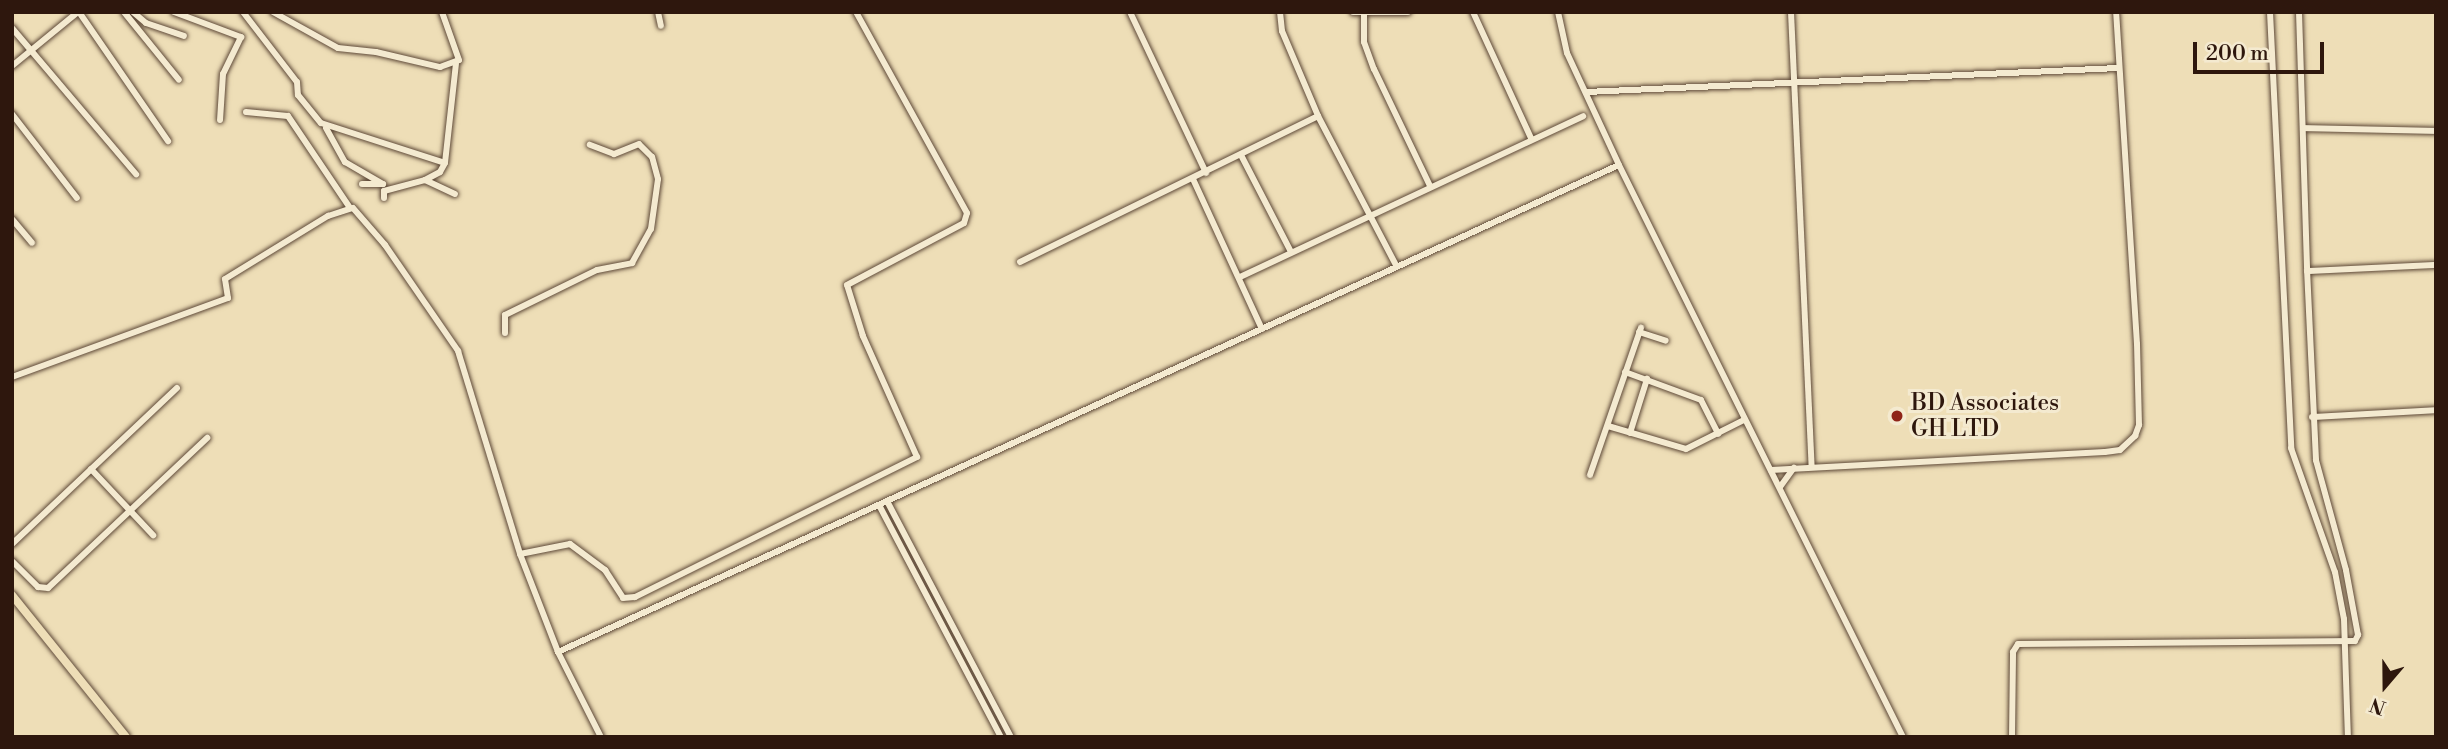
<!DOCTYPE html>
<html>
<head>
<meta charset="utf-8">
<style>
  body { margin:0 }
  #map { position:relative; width:2448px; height:749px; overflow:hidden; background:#eedeb7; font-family:"Libre Bodoni",serif }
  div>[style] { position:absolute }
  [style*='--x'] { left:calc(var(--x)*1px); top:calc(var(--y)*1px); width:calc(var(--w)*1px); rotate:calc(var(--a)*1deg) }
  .roads { filter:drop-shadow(0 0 2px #5e4938) drop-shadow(0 0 2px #5e4938) }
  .minor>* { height:6px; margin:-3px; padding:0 3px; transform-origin:3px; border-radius:3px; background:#f4ead0 }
  .major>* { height:8px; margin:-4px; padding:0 4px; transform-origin:4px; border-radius:4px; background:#eedeb7 }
  .dots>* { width:19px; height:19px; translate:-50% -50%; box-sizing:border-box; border:4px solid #f4ead0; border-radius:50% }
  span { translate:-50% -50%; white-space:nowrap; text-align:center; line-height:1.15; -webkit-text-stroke:6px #f4ead0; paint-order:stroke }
  .poi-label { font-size:23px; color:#2e170d }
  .left { translate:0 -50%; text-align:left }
  .frame { position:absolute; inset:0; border:14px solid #2e170d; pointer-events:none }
  .north { position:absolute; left:2350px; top:651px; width:70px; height:70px; -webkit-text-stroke:5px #f4ead0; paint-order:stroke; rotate:200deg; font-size:19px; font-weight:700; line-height:28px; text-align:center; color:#2e170d }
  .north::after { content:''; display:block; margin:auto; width:24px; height:32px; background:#2e170d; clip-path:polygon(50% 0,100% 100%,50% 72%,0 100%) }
  .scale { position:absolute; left:2193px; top:42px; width:131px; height:32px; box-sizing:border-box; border:4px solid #2e170d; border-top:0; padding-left:9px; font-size:21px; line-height:24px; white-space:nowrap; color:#2e170d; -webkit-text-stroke:5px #f4ead0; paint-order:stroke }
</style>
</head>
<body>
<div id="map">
  <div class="roads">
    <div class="minor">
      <i style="--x:79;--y:12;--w:157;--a:55.4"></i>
      <i style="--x:124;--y:12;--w:87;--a:51"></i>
      <i style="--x:133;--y:12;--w:17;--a:40"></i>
      <i style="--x:146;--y:23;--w:40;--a:18.9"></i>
      <i style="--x:174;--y:12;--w:72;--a:20.5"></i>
      <i style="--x:241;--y:37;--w:41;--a:115.9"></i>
      <i style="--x:223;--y:74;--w:46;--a:93.7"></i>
      <i style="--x:243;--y:12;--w:88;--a:52.4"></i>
      <i style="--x:297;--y:82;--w:13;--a:86"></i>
      <i style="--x:298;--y:95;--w:36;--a:51"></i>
      <i style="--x:321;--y:123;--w:130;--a:17.9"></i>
      <i style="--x:273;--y:12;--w:74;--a:29"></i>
      <i style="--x:338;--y:48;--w:38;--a:6"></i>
      <i style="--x:376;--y:52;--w:66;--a:13.2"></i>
      <i style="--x:440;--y:67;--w:20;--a:-20"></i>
      <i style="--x:459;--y:60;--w:51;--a:-109.5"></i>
      <i style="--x:658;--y:12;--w:14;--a:78"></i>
      <i style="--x:1130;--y:12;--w:178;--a:64.7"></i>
      <i style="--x:1280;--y:12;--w:19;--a:84"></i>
      <i style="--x:1282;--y:31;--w:92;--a:67"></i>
      <i style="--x:1318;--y:116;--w:170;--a:62.4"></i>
      <i style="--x:1353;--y:12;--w:55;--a:0"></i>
      <i style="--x:1364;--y:12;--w:30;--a:90"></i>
      <i style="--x:1364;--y:42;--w:29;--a:70"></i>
      <i style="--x:1374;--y:69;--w:130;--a:64.4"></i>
      <i style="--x:1473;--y:12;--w:139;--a:65.3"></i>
      <i style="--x:1558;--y:12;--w:42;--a:77.6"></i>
      <i style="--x:1567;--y:53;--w:123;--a:65.1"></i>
      <i style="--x:1619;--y:165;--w:639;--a:63.6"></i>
      <i style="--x:1791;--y:12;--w:454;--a:87.4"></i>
      <i style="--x:2270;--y:12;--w:437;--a:87.2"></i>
      <i style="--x:2291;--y:448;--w:132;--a:70.5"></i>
      <i style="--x:2335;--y:572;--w:48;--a:79.2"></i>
      <i style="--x:2344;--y:619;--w:118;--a:88.1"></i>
      <i style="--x:2299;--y:12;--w:259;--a:88.2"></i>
      <i style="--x:2307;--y:271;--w:129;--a:-2.7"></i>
      <i style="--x:12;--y:28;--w:192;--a:49.7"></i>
      <i style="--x:12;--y:66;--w:85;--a:-39.3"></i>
      <i style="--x:1586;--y:92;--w:533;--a:-2.58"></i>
      <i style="--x:246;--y:112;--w:42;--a:5.4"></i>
      <i style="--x:288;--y:116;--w:111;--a:56"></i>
      <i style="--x:12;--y:114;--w:106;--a:52.3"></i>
      <i style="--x:326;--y:128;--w:39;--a:61"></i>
      <i style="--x:345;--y:162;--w:44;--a:30.1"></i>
      <i style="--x:383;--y:184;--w:21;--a:180"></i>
      <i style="--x:2303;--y:128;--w:133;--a:1.3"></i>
      <i style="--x:1241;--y:155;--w:109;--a:62.7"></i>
      <i style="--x:1193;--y:179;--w:165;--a:65.3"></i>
      <i style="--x:425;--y:180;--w:33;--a:25"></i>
      <i style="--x:384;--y:198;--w:7;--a:-90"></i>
      <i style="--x:384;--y:191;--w:42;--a:-15"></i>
      <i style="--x:425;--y:180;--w:17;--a:-28"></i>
      <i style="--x:440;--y:172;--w:10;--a:-61"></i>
      <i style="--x:445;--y:163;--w:100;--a:-83.7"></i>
      <i style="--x:12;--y:219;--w:31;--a:50"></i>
      <i style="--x:1020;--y:262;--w:332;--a:-26.1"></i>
      <i style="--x:1240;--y:277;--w:379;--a:-25.1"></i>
      <i style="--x:1639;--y:332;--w:28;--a:18"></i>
      <i style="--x:505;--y:333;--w:18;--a:-90"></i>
      <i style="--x:505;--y:315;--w:102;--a:-26.1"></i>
      <i style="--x:597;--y:270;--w:36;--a:-11"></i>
      <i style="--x:632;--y:263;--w:39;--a:-61"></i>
      <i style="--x:651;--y:229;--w:50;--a:-82"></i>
      <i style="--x:658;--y:179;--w:23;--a:-105"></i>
      <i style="--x:652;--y:157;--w:18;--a:-135"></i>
      <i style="--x:639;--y:144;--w:27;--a:158"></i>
      <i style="--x:614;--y:154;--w:26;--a:-159"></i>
      <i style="--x:1625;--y:372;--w:81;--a:20.2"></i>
      <i style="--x:1701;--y:400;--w:38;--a:63"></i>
      <i style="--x:12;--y:377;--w:230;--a:-20.1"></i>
      <i style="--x:228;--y:298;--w:19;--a:-99"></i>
      <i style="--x:225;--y:279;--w:121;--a:-31.5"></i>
      <i style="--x:328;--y:216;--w:26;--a:-18"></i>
      <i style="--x:353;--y:208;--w:49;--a:49.1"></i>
      <i style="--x:385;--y:245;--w:129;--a:55.4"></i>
      <i style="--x:458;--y:351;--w:212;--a:73"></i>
      <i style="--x:520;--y:554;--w:105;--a:68.8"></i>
      <i style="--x:558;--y:652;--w:95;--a:63.2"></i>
      <i style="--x:2312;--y:417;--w:124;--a:-3.2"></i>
      <i style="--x:1608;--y:426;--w:81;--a:16.4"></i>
      <i style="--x:1686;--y:449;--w:65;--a:-26.6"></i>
      <i style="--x:1630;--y:433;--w:57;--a:-72.5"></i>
      <i style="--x:91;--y:469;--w:91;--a:46.8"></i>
      <i style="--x:1771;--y:470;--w:334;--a:-3.1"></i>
      <i style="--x:2105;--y:452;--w:15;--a:-8"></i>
      <i style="--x:2120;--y:450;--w:21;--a:-43"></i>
      <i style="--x:2135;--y:436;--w:12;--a:-70"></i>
      <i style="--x:2139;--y:425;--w:81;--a:-91.4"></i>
      <i style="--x:2137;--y:344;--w:333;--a:-93.6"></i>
      <i style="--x:1590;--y:475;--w:156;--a:-70.9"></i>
      <i style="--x:1780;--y:487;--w:24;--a:-54"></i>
      <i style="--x:887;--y:501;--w:267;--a:62.3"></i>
      <i style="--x:879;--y:505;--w:262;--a:62.3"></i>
      <i style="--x:12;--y:544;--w:227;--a:-43.4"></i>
      <i style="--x:520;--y:554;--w:51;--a:-11.3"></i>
      <i style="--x:570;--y:544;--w:44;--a:36.6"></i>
      <i style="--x:605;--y:570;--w:33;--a:57"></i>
      <i style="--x:623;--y:598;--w:12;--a:-5"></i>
      <i style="--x:635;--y:597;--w:315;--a:-26.4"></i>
      <i style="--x:917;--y:457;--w:133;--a:-114.1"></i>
      <i style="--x:863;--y:336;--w:53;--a:-107.4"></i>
      <i style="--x:847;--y:285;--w:132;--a:-27.9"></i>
      <i style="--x:964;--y:223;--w:10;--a:-73"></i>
      <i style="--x:967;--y:213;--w:230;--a:-118.9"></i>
      <i style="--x:12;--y:561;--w:37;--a:45"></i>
      <i style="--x:38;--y:587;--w:10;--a:6"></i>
      <i style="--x:48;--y:588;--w:219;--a:-43.3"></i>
      <i style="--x:558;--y:652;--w:1167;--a:-24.66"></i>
      <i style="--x:2012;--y:737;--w:85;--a:-89.3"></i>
      <i style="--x:2013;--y:652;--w:9;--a:-58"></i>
      <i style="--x:2018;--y:644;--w:337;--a:-0.5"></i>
      <i style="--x:2355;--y:641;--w:7;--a:-63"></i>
      <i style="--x:2358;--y:635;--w:66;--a:-100.5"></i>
      <i style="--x:2346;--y:570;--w:114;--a:-105.3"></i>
      <i style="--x:2316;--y:460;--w:189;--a:-92.7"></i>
    </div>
    <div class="major">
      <i style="--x:12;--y:595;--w:182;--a:51.2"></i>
    </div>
  </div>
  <div class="dots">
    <i style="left:1897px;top:416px;background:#8f2418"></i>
  </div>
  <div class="poi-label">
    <span class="left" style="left:1911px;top:416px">BD Associates<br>GH LTD</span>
  </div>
  <div class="frame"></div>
  <div class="north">N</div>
  <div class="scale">200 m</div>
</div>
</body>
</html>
